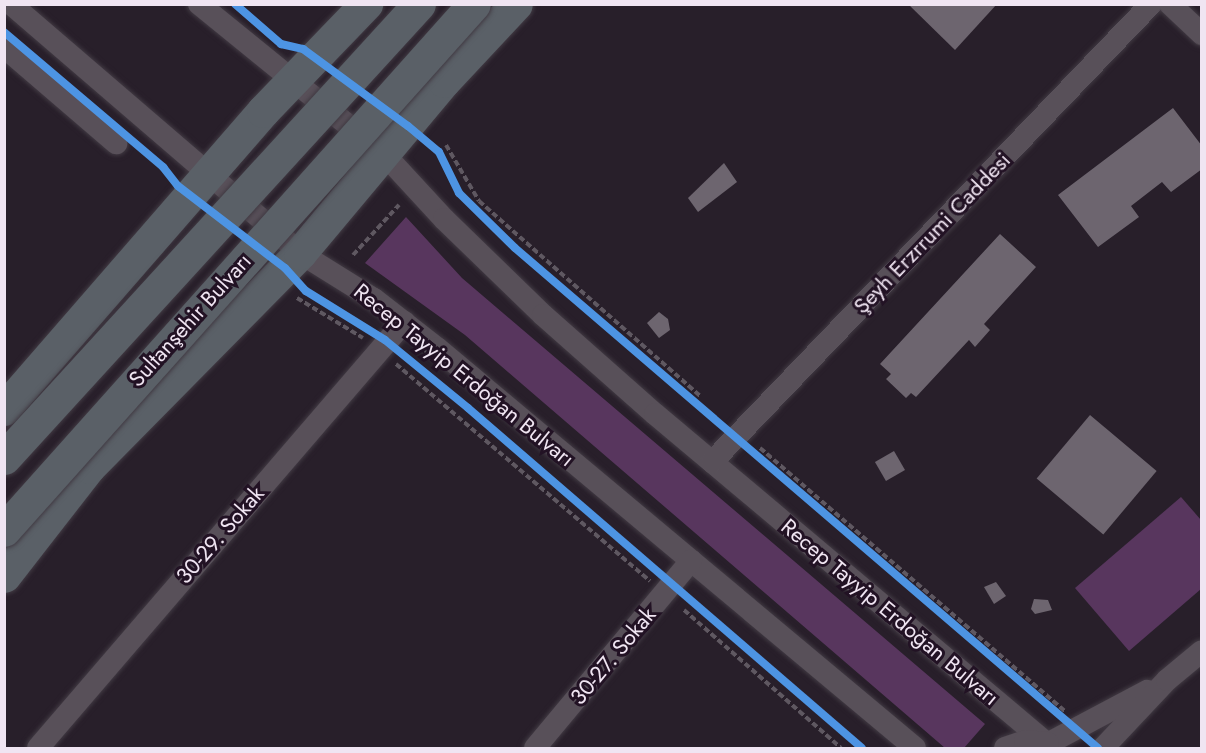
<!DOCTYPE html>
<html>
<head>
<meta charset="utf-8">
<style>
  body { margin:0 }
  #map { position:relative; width:1206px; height:753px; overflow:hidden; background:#281f2a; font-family:Jost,sans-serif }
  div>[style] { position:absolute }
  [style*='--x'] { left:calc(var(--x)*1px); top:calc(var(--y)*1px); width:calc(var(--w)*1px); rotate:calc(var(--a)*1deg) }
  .green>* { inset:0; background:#58365e }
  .building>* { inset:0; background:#6d656f; transform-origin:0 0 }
  .path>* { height:4px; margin-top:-2px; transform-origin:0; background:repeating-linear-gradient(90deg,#5f5861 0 6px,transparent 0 9px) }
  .roads { filter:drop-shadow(0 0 2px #413a43) drop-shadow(0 0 2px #413a43) }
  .minor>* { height:22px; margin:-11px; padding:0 11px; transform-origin:11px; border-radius:11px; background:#585059 }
  .highway>* { height:33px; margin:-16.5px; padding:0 16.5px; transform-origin:16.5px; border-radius:16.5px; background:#5a6067 }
  .bridges { filter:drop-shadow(0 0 2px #413a43) drop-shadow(0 0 2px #413a43) }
  .highway-bridge>* { height:33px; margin:-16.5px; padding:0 16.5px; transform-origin:16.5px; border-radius:16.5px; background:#5a6067 }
  .cycleway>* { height:8px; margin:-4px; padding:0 4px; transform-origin:4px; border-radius:4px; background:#4d94e3 }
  span { translate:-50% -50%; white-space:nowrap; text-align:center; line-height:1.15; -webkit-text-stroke:6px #221224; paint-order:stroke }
  .street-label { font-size:22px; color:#f0e5f2 }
  .frame { position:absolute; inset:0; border:6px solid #f0e5f2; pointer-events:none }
</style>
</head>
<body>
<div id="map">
  <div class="green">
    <i style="clip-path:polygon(406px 217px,462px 278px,985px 724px,964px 748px,945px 748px,465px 335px,365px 263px)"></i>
    <i style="clip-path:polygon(1181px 497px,1201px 520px,1201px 589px,1129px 651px,1075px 588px)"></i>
  </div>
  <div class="building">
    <i style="clip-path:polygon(908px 4px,997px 4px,955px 50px)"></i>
    <i style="clip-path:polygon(1173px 108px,1202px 146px,1202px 169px,1171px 192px,1162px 182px,1131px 206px,1139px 217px,1098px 247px,1058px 195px)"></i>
    <i style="clip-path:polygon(724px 163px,737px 182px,698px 212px,688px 198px)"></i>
    <i style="clip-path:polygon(1000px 234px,1036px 267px,984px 324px,990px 330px,975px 347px,969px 340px,916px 397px,911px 393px,906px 398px,886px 379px,891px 374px,880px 364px)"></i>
    <i style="clip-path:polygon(659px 312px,668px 319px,670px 330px,659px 338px,647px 323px)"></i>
    <i style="left:1090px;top:415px;width:87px;height:83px;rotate:40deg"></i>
    <i style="left:894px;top:451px;width:22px;height:22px;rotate:60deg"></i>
    <i style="clip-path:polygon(996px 582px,1006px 596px,994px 604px,984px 587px)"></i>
    <i style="clip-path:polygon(1034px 599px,1048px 600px,1052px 610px,1035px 614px,1031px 609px)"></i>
  </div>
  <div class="path">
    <i style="--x:446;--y:145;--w:65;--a:59.5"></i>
    <i style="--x:479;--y:201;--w:296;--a:41.4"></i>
    <i style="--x:353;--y:255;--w:68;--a:-47.4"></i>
    <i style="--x:297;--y:298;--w:77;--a:31.2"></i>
    <i style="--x:396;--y:364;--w:334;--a:40.5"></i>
    <i style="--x:760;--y:448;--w:403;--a:40.8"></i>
    <i style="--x:684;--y:610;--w:209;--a:41.3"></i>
  </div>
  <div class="roads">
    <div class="minor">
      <i style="--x:11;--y:4;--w:381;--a:40.7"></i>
      <i style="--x:300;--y:253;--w:87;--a:31.9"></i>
      <i style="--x:374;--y:299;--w:80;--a:37.9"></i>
      <i style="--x:437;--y:348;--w:623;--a:39.92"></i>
      <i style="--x:199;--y:4;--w:240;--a:39.1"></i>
      <i style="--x:385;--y:155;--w:87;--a:47.3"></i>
      <i style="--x:444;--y:219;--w:138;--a:44.1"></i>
      <i style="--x:543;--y:315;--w:149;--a:41.5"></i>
      <i style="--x:655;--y:414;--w:508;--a:40.05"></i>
      <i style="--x:1170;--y:4;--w:44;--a:43.2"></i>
      <i style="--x:4;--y:47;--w:148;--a:40.6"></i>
      <i style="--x:712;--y:462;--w:634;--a:-46.21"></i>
      <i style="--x:1049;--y:743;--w:111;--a:-28"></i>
      <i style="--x:38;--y:748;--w:562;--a:-49.33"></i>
      <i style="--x:535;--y:748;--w:244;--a:-50.2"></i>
      <i style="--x:1005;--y:748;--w:21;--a:-19"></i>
      <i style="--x:1025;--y:741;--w:23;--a:5"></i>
      <i style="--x:1103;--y:748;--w:93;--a:-46.7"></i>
      <i style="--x:1167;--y:680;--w:45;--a:-39.6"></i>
    </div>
    <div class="highway">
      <i style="--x:4;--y:409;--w:395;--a:-49"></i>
      <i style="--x:263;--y:111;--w:149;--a:-46.1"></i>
      <i style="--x:4;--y:576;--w:138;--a:-52.1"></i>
      <i style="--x:89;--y:467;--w:301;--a:-45.4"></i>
      <i style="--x:300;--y:253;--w:224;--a:-50.1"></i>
      <i style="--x:444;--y:81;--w:105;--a:-46.9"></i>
    </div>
  </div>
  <div class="bridges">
    <div class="highway-bridge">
      <i style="--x:4;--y:458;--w:615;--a:-47.57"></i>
      <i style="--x:4;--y:530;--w:705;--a:-48.22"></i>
    </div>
  </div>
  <div class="cycleway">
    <i style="--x:235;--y:4;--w:61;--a:41"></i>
    <i style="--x:281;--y:44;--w:23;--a:13"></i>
    <i style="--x:303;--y:49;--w:130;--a:36.3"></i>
    <i style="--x:408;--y:126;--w:40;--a:40"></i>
    <i style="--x:439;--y:152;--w:46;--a:64"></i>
    <i style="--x:459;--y:193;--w:78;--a:44.5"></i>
    <i style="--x:515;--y:248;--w:768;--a:40.62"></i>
    <i style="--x:4;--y:32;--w:209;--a:40.3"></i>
    <i style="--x:163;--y:167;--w:24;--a:52"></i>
    <i style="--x:178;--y:186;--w:135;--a:37.5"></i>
    <i style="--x:285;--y:268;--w:31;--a:48"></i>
    <i style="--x:306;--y:291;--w:93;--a:31.8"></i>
    <i style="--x:385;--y:340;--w:107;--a:39.3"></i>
    <i style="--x:468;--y:408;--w:520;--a:40.79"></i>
  </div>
  <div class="street-label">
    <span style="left:932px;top:233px;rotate:-46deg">Şeyh Erzrrumi Caddesi</span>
    <span style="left:190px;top:320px;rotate:-48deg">Sultanşehir Bulvarı</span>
    <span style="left:464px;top:375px;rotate:39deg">Recep Tayyip Erdoğan Bulvarı</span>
    <span style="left:220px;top:535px;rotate:-49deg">30-29. Sokak</span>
    <span style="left:890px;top:612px;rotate:40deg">Recep Tayyip Erdoğan Bulvarı</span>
    <span style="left:613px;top:656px;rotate:-50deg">30-27. Sokak</span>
  </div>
  <div class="frame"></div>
</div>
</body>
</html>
